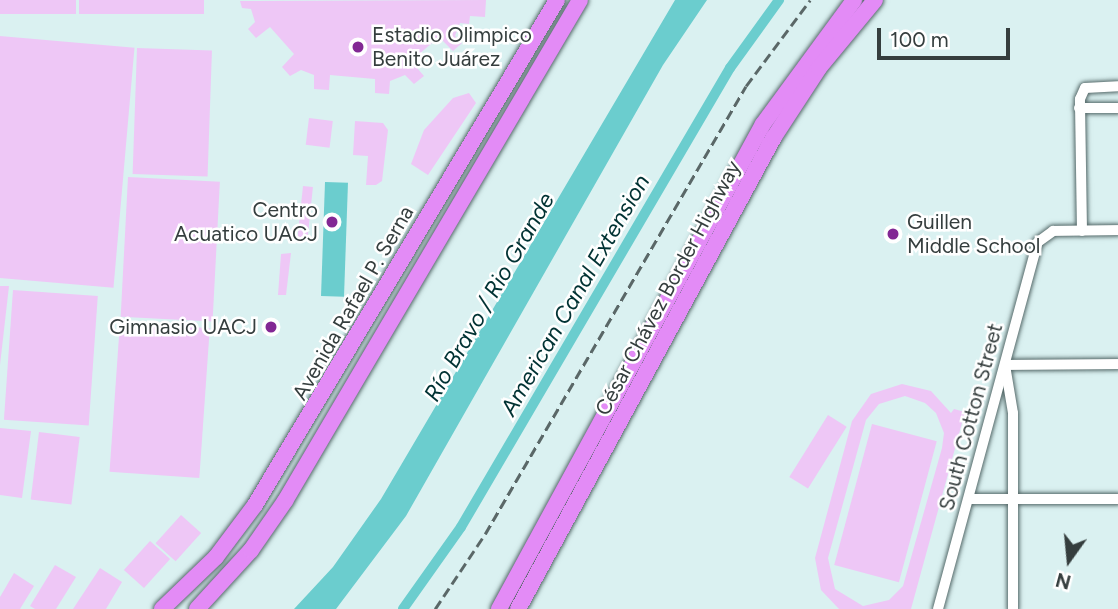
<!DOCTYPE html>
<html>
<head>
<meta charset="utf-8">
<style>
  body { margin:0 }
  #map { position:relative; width:1118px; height:609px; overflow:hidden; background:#daf1f1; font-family:Figtree,sans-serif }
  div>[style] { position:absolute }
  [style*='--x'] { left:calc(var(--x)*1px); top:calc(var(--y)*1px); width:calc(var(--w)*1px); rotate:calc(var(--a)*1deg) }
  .green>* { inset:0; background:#eec7f6; transform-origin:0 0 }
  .water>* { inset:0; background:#6bcdce; transform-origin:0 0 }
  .canal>* { height:10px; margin:-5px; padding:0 5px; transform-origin:5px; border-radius:5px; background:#6bcdce }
  .roads { filter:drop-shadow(0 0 2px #566a6a) drop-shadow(0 0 2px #566a6a) }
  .minor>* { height:10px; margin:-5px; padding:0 5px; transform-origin:5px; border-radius:5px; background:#fff }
  .highway>* { height:16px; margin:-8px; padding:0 8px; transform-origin:8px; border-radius:8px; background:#e38bf6 }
  .rail>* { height:2.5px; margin-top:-1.25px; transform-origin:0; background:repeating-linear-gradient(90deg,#5a6767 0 10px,transparent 0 15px) }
  .dots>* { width:19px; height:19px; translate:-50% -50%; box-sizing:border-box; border:4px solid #fff; border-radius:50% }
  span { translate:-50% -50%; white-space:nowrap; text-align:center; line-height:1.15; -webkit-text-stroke:5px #fff; paint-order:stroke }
  .poi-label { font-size:21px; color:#353e3e }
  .left { translate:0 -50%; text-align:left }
  .right { translate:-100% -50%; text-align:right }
  .street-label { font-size:21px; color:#353e3e }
  .water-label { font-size:23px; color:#003233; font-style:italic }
  .north { position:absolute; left:1034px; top:525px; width:70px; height:70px; -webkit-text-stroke:5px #fff; paint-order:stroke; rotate:195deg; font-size:19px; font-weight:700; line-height:28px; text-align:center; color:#353e3e }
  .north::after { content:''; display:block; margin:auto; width:24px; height:32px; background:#353e3e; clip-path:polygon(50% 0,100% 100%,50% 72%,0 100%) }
  .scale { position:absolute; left:877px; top:28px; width:133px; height:32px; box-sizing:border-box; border:4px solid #353e3e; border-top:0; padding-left:9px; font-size:21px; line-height:24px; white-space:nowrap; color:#353e3e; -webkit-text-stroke:5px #fff; paint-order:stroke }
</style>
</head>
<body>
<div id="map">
  <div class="green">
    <i style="left:0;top:0;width:76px;height:14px"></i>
    <i style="left:79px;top:0;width:125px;height:14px"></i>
    <i style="clip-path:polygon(486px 0,485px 17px,470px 16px,469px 24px,460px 23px,455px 36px,462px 43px,453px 51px,439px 37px,411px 61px,424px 76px,414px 84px,405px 75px,390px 81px,389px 94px,375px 93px,375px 79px,330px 75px,329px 90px,314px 89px,314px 75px,301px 70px,290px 76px,282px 67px,294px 54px,270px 27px,256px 38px,248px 29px,255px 22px,251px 9px,242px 8px,240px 1px)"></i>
    <i style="left:0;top:36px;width:135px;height:241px;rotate:5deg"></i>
    <i style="left:137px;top:48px;width:75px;height:126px;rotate:2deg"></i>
    <i style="clip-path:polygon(469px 93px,476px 103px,428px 175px,411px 164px,424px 130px,453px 98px)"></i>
    <i style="left:309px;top:118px;width:24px;height:27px;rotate:7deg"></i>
    <i style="clip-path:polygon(355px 121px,383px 123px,388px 130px,382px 181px,376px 185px,366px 185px,368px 156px,353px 155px)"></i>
    <i style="left:128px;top:177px;width:92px;height:140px;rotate:3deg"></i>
    <i style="left:303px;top:186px;width:10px;height:54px;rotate:6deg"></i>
    <i style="clip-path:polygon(291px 253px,286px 295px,278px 295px,281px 254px)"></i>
    <i style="clip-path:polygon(0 286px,9px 286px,0 365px)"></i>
    <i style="left:13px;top:290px;width:85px;height:130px;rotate:4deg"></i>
    <i style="left:120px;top:322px;width:90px;height:150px;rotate:4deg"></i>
    <i style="clip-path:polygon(evenodd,902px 384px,931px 391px,951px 413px,954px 409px,965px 412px,911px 609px,839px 609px,821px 590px,815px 558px,852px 421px,871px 394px,902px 384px,905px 396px,925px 403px,936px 413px,944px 433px,942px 448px,903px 586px,889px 600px,863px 606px,835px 589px,828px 558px,866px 420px,879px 404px,905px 396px)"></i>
    <i style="left:828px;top:415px;width:22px;height:73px;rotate:32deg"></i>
    <i style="left:872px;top:424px;width:67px;height:146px;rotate:15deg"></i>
    <i style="clip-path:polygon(0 428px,31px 431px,22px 498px,0 495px)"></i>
    <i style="left:39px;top:432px;width:41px;height:68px;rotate:7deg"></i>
    <i style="left:181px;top:515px;width:27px;height:38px;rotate:42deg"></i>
    <i style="left:150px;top:541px;width:27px;height:39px;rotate:42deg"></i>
    <i style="clip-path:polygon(55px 565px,76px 577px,56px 609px,35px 609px,30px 606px)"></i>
    <i style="clip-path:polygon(100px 568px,122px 582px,106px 609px,73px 609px)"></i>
    <i style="clip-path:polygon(14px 573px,34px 586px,20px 609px,0 609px,0 597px)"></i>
  </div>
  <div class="water">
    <i style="clip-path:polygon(675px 0,707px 0,663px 65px,406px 516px,336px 609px,294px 609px,333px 567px,381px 499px)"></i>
    <i style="left:325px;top:182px;width:23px;height:114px;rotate:2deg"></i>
  </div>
  <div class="canal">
    <i style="--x:403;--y:609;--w:100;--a:-54.7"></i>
    <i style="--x:461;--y:527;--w:532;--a:-59.63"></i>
    <i style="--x:730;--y:68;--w:84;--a:-54.2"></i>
  </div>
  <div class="roads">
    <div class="minor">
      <i style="--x:1079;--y:108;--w:39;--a:0"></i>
      <i style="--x:1082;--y:231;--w:132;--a:-90.9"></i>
      <i style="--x:1080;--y:99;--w:12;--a:-66"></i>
      <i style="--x:1085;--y:88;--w:33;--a:-3"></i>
      <i style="--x:970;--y:499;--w:148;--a:0"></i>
      <i style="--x:938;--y:609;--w:380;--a:-74.8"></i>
      <i style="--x:1038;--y:242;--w:19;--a:-36"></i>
      <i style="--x:1053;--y:231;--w:65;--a:-0.9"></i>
      <i style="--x:1013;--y:609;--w:196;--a:-90"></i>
      <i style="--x:1013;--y:413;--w:49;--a:-99.5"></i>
      <i style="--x:1005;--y:365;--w:113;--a:-0.5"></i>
    </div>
    <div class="highway">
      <i style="--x:162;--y:609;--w:75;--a:-43.9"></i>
      <i style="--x:216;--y:557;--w:65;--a:-53.1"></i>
      <i style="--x:255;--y:505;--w:588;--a:-59.12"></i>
      <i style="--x:197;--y:609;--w:80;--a:-47.5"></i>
      <i style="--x:251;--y:550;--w:60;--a:-55.2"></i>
      <i style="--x:285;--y:501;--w:581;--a:-59.51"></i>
      <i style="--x:499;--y:609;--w:552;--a:-61.44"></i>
      <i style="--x:763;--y:124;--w:154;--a:-53.7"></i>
      <i style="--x:518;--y:609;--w:537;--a:-61.53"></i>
      <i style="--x:774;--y:137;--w:82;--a:-56.9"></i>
      <i style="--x:819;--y:68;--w:88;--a:-50.5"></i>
    </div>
  </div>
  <div class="rail">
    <i style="--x:435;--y:609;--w:90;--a:-56.3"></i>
    <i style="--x:485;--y:534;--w:518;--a:-59.78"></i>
    <i style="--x:746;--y:86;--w:107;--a:-53.3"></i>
  </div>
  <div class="dots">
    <i style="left:358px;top:47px;background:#822794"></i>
    <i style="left:332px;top:222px;background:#822794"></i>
    <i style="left:893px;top:234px;background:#822794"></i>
    <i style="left:271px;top:327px;background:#822794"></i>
  </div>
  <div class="poi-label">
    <span class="left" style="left:372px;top:47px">Estadio Olimpico<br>Benito Juárez</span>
    <span class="right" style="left:318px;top:222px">Centro<br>Acuatico UACJ</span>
    <span class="left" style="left:907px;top:234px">Guillen<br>Middle School</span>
    <span class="right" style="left:257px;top:327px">Gimnasio UACJ</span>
  </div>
  <div class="street-label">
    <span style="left:668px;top:288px;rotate:-62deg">César Chávez Border Highway</span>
    <span style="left:353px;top:303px;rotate:-60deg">Avenida Rafael P. Serna</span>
    <span style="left:971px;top:417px;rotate:-75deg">South Cotton Street</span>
  </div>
  <div class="water-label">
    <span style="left:575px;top:295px;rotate:-60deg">American Canal Extension</span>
    <span style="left:489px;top:297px;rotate:-60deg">Río Bravo / Rio Grande</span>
  </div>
  <div class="north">N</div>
  <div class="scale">100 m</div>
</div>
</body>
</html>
